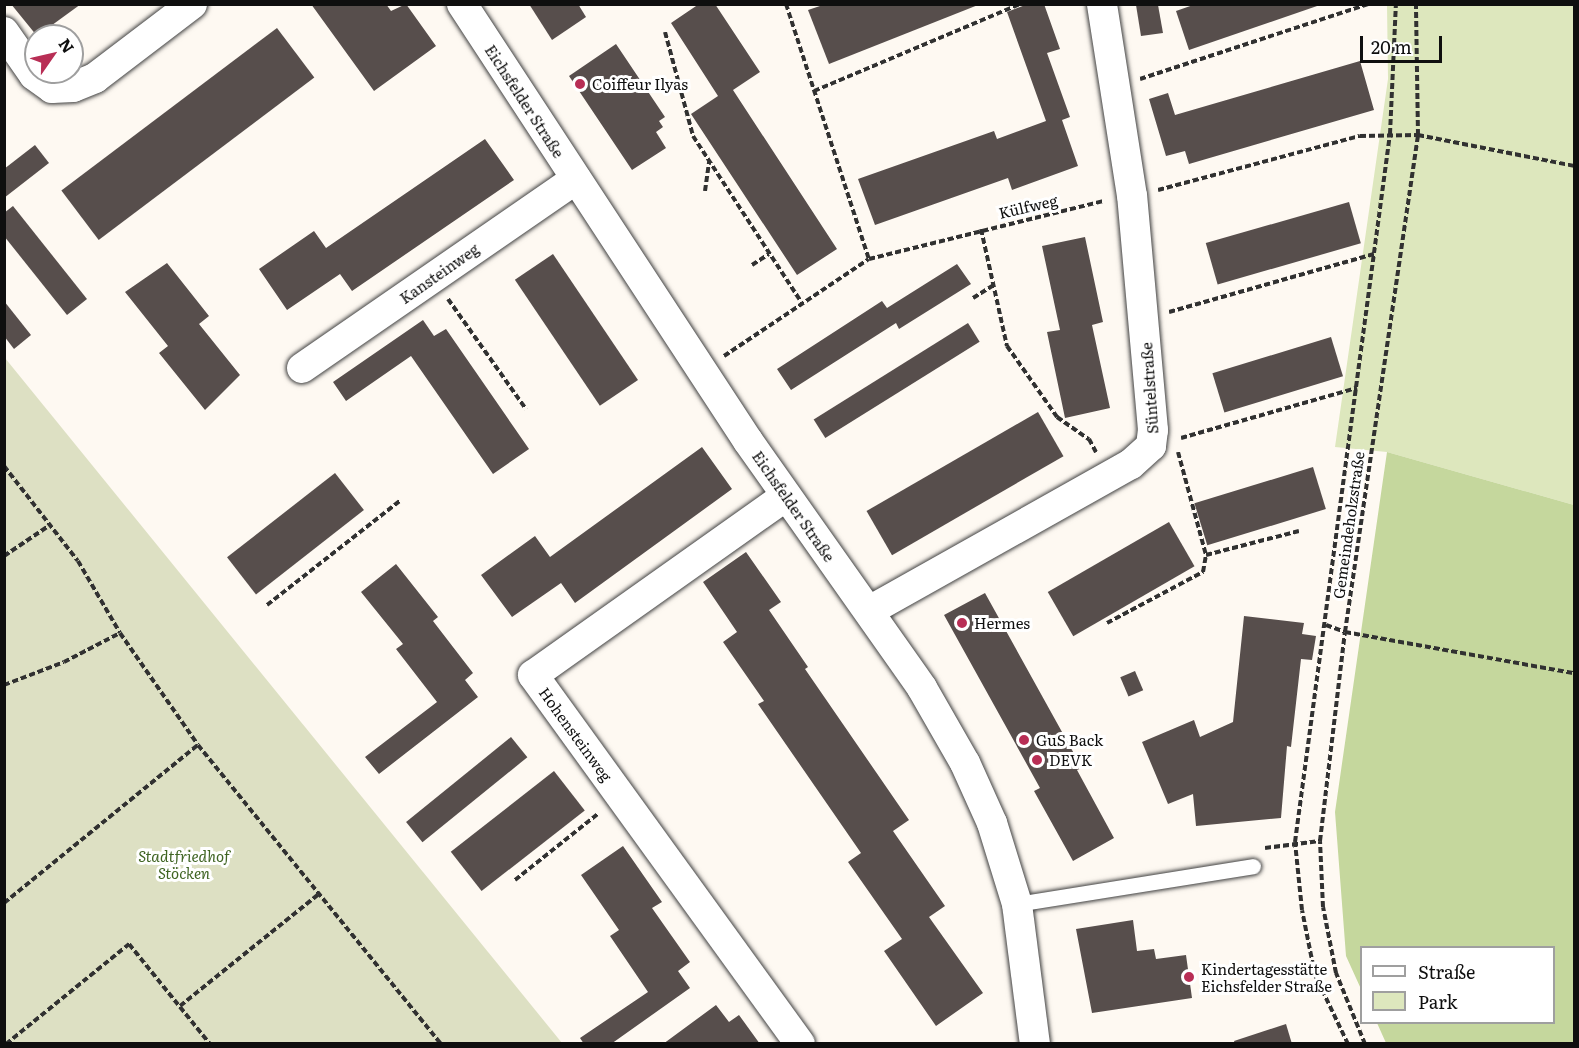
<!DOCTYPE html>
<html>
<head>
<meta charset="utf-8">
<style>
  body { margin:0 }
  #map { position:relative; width:1579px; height:1048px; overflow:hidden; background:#fef9f2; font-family:Literata,serif }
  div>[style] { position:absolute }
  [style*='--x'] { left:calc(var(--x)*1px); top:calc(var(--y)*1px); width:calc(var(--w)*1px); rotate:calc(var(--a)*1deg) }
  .green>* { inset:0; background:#dde7bd }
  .forest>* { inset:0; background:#c5d79d }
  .cemetery>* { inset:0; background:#dde0c3 }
  .building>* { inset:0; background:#574e4c; transform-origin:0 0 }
  .path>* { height:4px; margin-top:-2px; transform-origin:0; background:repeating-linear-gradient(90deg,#313131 0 6px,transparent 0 9px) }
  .roads { filter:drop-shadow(0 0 2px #424242) drop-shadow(0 0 2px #424242) }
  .service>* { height:15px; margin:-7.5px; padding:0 7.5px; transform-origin:7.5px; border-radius:7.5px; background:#fff }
  .minor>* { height:30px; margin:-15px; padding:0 15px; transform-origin:15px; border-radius:15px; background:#fff }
  .dots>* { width:16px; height:16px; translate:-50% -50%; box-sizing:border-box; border:3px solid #fff; border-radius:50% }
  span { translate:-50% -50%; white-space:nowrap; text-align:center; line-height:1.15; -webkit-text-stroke:6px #fff; paint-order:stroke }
  .poi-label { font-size:15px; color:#0f0f0f }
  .left { translate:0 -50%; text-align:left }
  .street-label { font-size:15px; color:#0f0f0f }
  .park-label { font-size:15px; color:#3f6422; font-style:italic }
  .frame { position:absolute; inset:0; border:6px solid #0f0f0f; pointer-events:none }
  .legend { position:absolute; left:1360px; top:946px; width:195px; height:78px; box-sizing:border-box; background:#fff; border:2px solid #9f9f9f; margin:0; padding:8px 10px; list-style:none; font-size:18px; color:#0f0f0f }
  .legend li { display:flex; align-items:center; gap:12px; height:30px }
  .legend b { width:30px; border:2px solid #9f9f9f }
  .north { position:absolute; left:24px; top:24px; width:60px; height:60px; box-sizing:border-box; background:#fff; border:2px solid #9f9f9f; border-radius:50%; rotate:56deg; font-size:16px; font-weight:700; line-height:24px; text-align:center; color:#0f0f0f }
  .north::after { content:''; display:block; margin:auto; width:21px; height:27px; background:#b82e55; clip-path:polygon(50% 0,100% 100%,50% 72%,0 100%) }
  .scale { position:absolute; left:1360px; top:36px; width:82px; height:27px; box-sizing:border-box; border:3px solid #0f0f0f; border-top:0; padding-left:8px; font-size:18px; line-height:21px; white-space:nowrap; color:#0f0f0f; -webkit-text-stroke:4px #fff; paint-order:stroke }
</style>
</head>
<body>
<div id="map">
  <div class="green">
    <i style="clip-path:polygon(1387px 5px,1574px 5px,1574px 505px,1387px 452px,1335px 447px,1388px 79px)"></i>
  </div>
  <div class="forest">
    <i style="clip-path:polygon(1387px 452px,1574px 505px,1574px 1043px,1386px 1043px,1377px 1023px,1554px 1022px,1554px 948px,1362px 948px,1361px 989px,1346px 956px,1335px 812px)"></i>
  </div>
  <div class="cemetery">
    <i style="clip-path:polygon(4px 358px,5px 358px,562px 1043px,5px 1043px)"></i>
  </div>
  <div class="building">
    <i style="clip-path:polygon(11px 4px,81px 4px,37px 36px)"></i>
    <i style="clip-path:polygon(311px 4px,386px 4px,391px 11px,406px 4px,436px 46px,374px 91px)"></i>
    <i style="clip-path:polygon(529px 4px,578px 4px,586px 17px,552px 40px)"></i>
    <i style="clip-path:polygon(699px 4px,715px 4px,760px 72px,733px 90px,837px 249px,797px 275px,691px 114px,718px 96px,671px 23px)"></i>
    <i style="clip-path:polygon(1028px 4px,1044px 4px,1060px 49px,1047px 53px,1070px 117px,1062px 120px,1078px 166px,1012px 190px,1008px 178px,875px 225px,858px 179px,994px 131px,997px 139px,1046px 121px,1007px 12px)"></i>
    <i style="clip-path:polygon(1196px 4px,1320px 4px,1320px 5px,1189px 50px,1176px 11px)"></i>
    <i style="clip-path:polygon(823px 5px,978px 5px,829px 64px,808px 10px)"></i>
    <i style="clip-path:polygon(1136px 5px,1158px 5px,1163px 33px,1141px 36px)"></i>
    <i style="left:277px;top:28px;width:62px;height:270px;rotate:53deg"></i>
    <i style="clip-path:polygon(616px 44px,665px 117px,659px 121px,663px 127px,656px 132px,666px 148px,632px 170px,569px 76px)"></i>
    <i style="clip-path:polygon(1360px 61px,1374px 110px,1189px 164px,1185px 151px,1166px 156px,1149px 99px,1168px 93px,1175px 115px)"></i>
    <i style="clip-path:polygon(485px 139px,514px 180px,352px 291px,340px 274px,287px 310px,259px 269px,314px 231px,326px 248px)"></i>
    <i style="clip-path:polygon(35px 145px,49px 163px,4px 198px,4px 169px)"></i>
    <i style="left:1349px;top:202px;width:43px;height:149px;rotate:74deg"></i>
    <i style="clip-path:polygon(13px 206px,87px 299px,67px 315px,4px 236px,4px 213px)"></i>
    <i style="clip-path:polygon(1085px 237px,1103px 322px,1092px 325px,1110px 408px,1065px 418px,1047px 332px,1060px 330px,1042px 246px)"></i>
    <i style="left:553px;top:254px;width:152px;height:46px;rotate:56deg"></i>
    <i style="clip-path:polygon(167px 263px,209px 316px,199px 324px,240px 375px,205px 410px,159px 353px,168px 346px,125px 292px)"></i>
    <i style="clip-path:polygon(957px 264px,971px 284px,899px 329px,896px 323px,791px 390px,777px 369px,882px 301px,887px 308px)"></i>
    <i style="clip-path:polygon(4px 301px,31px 335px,14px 349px,4px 336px)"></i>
    <i style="clip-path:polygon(423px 320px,434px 336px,446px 329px,529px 449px,493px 474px,411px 356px,346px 401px,333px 382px)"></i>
    <i style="left:968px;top:323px;width:22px;height:182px;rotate:58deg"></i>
    <i style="left:1331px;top:337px;width:41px;height:124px;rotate:73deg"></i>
    <i style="left:1038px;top:412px;width:51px;height:198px;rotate:60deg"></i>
    <i style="clip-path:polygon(702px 447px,732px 489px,575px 603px,561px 583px,512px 617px,481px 575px,535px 536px,550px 557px)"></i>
    <i style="left:1313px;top:467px;width:44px;height:124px;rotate:73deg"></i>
    <i style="left:335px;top:473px;width:47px;height:137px;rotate:52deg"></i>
    <i style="left:1169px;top:522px;width:51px;height:140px;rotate:60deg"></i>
    <i style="clip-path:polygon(746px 552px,781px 602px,769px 610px,808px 667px,805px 669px,909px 820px,893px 831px,945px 906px,929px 917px,983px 993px,936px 1026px,884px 951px,902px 939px,848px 862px,861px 853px,758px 704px,764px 701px,723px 642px,737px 632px,703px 582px)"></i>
    <i style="clip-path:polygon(396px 564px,438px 617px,433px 621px,473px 673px,465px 680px,478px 697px,379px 774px,365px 757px,437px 702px,396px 649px,403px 644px,361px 592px)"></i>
    <i style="clip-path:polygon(985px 593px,1082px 768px,1077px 770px,1114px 838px,1073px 861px,1034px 791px,1040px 788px,944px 615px)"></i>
    <i style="clip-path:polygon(1244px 616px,1304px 623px,1302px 634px,1316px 636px,1312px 660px,1301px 659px,1291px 747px,1287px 746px,1281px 818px,1196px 826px,1193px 794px,1168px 804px,1142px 742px,1194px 720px,1200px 737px,1233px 722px)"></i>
    <i style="left:1135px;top:671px;width:21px;height:16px;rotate:67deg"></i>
    <i style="left:511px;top:737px;width:26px;height:135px;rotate:51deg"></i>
    <i style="left:554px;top:771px;width:50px;height:131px;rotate:52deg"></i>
    <i style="clip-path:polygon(623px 846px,662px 902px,652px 908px,690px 962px,678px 971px,690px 988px,611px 1044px,584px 1044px,580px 1038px,648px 992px,610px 936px,619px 930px,581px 875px)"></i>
    <i style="clip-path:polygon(1133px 920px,1137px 951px,1154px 949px,1156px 959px,1186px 955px,1192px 998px,1092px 1013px,1076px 929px)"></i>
    <i style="clip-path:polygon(716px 1005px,729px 1022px,739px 1015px,760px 1044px,663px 1044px)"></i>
    <i style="clip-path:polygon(1286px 1024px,1292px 1044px,1235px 1044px,1234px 1041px)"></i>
  </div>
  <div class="path">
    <i style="--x:786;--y:4;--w:268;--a:72"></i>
    <i style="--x:665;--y:32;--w:108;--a:74.9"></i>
    <i style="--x:693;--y:136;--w:199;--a:56.9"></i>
    <i style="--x:1140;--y:79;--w:240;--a:-18.2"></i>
    <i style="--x:814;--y:91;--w:224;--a:-22.9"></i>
    <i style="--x:1158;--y:190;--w:209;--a:-15"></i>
    <i style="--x:1360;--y:136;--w:58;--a:-1"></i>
    <i style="--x:1418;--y:135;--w:159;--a:11.2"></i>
    <i style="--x:705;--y:191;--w:30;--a:-82"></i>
    <i style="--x:981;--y:229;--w:120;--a:77.5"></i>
    <i style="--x:1007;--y:346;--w:87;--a:54.8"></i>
    <i style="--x:1057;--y:417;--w:39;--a:35"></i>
    <i style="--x:1089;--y:439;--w:15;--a:62"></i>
    <i style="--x:752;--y:265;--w:20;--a:-33"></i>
    <i style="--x:973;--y:298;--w:25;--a:-32"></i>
    <i style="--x:448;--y:299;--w:135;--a:54.7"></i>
    <i style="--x:1169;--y:312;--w:213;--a:-15.8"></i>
    <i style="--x:724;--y:356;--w:174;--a:-33.8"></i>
    <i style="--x:869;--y:259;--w:242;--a:-13.9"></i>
    <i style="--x:1181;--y:438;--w:183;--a:-15.9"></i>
    <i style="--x:1178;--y:452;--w:107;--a:74.8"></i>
    <i style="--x:1206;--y:555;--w:96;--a:-14.5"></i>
    <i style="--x:4;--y:466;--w:120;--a:52.1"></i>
    <i style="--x:78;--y:561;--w:83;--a:59.7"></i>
    <i style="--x:120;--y:633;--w:136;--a:55.1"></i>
    <i style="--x:198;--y:745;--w:385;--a:50.9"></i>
    <i style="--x:4;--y:556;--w:55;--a:-34"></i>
    <i style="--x:267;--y:605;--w:170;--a:-38.1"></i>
    <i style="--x:1107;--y:623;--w:109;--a:-28"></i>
    <i style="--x:1203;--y:572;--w:17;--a:-80"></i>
    <i style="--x:1326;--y:625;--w:20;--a:20"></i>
    <i style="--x:1345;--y:632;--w:233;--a:10.2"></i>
    <i style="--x:4;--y:685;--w:64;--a:-21"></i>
    <i style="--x:64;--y:662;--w:63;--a:-27.4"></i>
    <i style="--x:1265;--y:848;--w:55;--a:-7.3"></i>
    <i style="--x:515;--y:880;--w:107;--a:-38.6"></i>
    <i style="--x:4;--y:903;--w:250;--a:-39.2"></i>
    <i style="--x:180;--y:1006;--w:179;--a:-38.9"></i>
    <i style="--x:6;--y:1044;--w:159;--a:-39.1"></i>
    <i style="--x:129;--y:944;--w:129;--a:51"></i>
    <i style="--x:1348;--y:1044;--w:76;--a:-115.6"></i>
    <i style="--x:1315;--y:975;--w:66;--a:-101.3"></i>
    <i style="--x:1302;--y:910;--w:68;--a:-95.9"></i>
    <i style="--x:1295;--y:842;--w:714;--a:-82.36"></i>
    <i style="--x:1390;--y:134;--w:130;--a:-87.4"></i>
    <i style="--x:1365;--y:1044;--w:77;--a:-112.2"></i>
    <i style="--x:1336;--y:973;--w:67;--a:-101.1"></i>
    <i style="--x:1323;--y:907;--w:66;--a:-92.6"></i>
    <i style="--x:1320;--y:841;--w:210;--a:-83.2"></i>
    <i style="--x:1345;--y:632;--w:502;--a:-81.64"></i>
    <i style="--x:1418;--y:135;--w:131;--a:-90.9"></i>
  </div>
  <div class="roads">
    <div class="service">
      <i style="--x:1017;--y:904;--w:239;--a:-9.1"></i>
    </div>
    <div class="minor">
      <i style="--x:462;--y:4;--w:522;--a:56.8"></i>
      <i style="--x:748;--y:441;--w:302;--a:54.8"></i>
      <i style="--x:922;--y:688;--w:86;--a:60.2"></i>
      <i style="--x:965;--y:763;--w:66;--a:65.8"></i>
      <i style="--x:992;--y:823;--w:85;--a:72.8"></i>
      <i style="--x:1017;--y:904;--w:141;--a:82.7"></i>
      <i style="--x:4;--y:32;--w:52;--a:55.1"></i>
      <i style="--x:34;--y:75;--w:22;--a:36"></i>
      <i style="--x:52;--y:88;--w:21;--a:-3"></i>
      <i style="--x:73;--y:87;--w:24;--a:-22"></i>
      <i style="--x:95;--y:78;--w:122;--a:-37.3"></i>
      <i style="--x:302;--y:368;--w:333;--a:-34.6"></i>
      <i style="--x:786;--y:496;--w:310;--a:144.7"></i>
      <i style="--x:533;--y:675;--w:455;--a:54.1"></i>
      <i style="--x:869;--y:611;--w:300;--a:-29.3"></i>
      <i style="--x:1131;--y:464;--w:27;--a:-42"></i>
      <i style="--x:1151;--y:446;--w:16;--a:-83"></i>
      <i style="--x:1153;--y:430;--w:235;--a:-95.1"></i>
      <i style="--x:1132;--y:196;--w:194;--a:-98.9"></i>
    </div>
  </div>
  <div class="dots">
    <i style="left:580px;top:84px;background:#b82e55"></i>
    <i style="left:962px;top:623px;background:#b82e55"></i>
    <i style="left:1024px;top:740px;background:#b82e55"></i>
    <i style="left:1037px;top:760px;background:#b82e55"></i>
    <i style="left:1189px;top:977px;background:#b82e55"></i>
  </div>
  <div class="poi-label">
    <span class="left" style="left:592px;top:84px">Coiffeur Ilyas</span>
    <span class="left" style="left:974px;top:623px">Hermes</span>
    <span class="left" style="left:1036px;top:740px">GuS Back</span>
    <span class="left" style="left:1049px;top:760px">DEVK</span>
    <span class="left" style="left:1201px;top:977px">Kindertagesstätte<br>Eichsfelder Straße</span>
  </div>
  <div class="street-label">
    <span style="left:525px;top:101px;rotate:57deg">Eichsfelder Straße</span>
    <span style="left:1028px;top:206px;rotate:-13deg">Külfweg</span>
    <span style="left:439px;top:273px;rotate:-35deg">Kansteinweg</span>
    <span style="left:1149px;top:388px;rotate:-94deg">Süntelstraße</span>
    <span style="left:794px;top:506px;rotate:55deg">Eichsfelder Straße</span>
    <span style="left:1348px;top:525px;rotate:-82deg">Gemeindeholzstraße</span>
    <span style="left:576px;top:734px;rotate:54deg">Hohensteinweg</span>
  </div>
  <div class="park-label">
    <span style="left:184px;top:864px">Stadtfriedhof<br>Stöcken</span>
  </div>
  <div class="frame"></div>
  <ul class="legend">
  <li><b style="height:8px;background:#fff"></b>Straße</li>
  <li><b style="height:16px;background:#dde7bd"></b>Park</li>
  </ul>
  <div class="north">N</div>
  <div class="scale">20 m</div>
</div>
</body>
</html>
